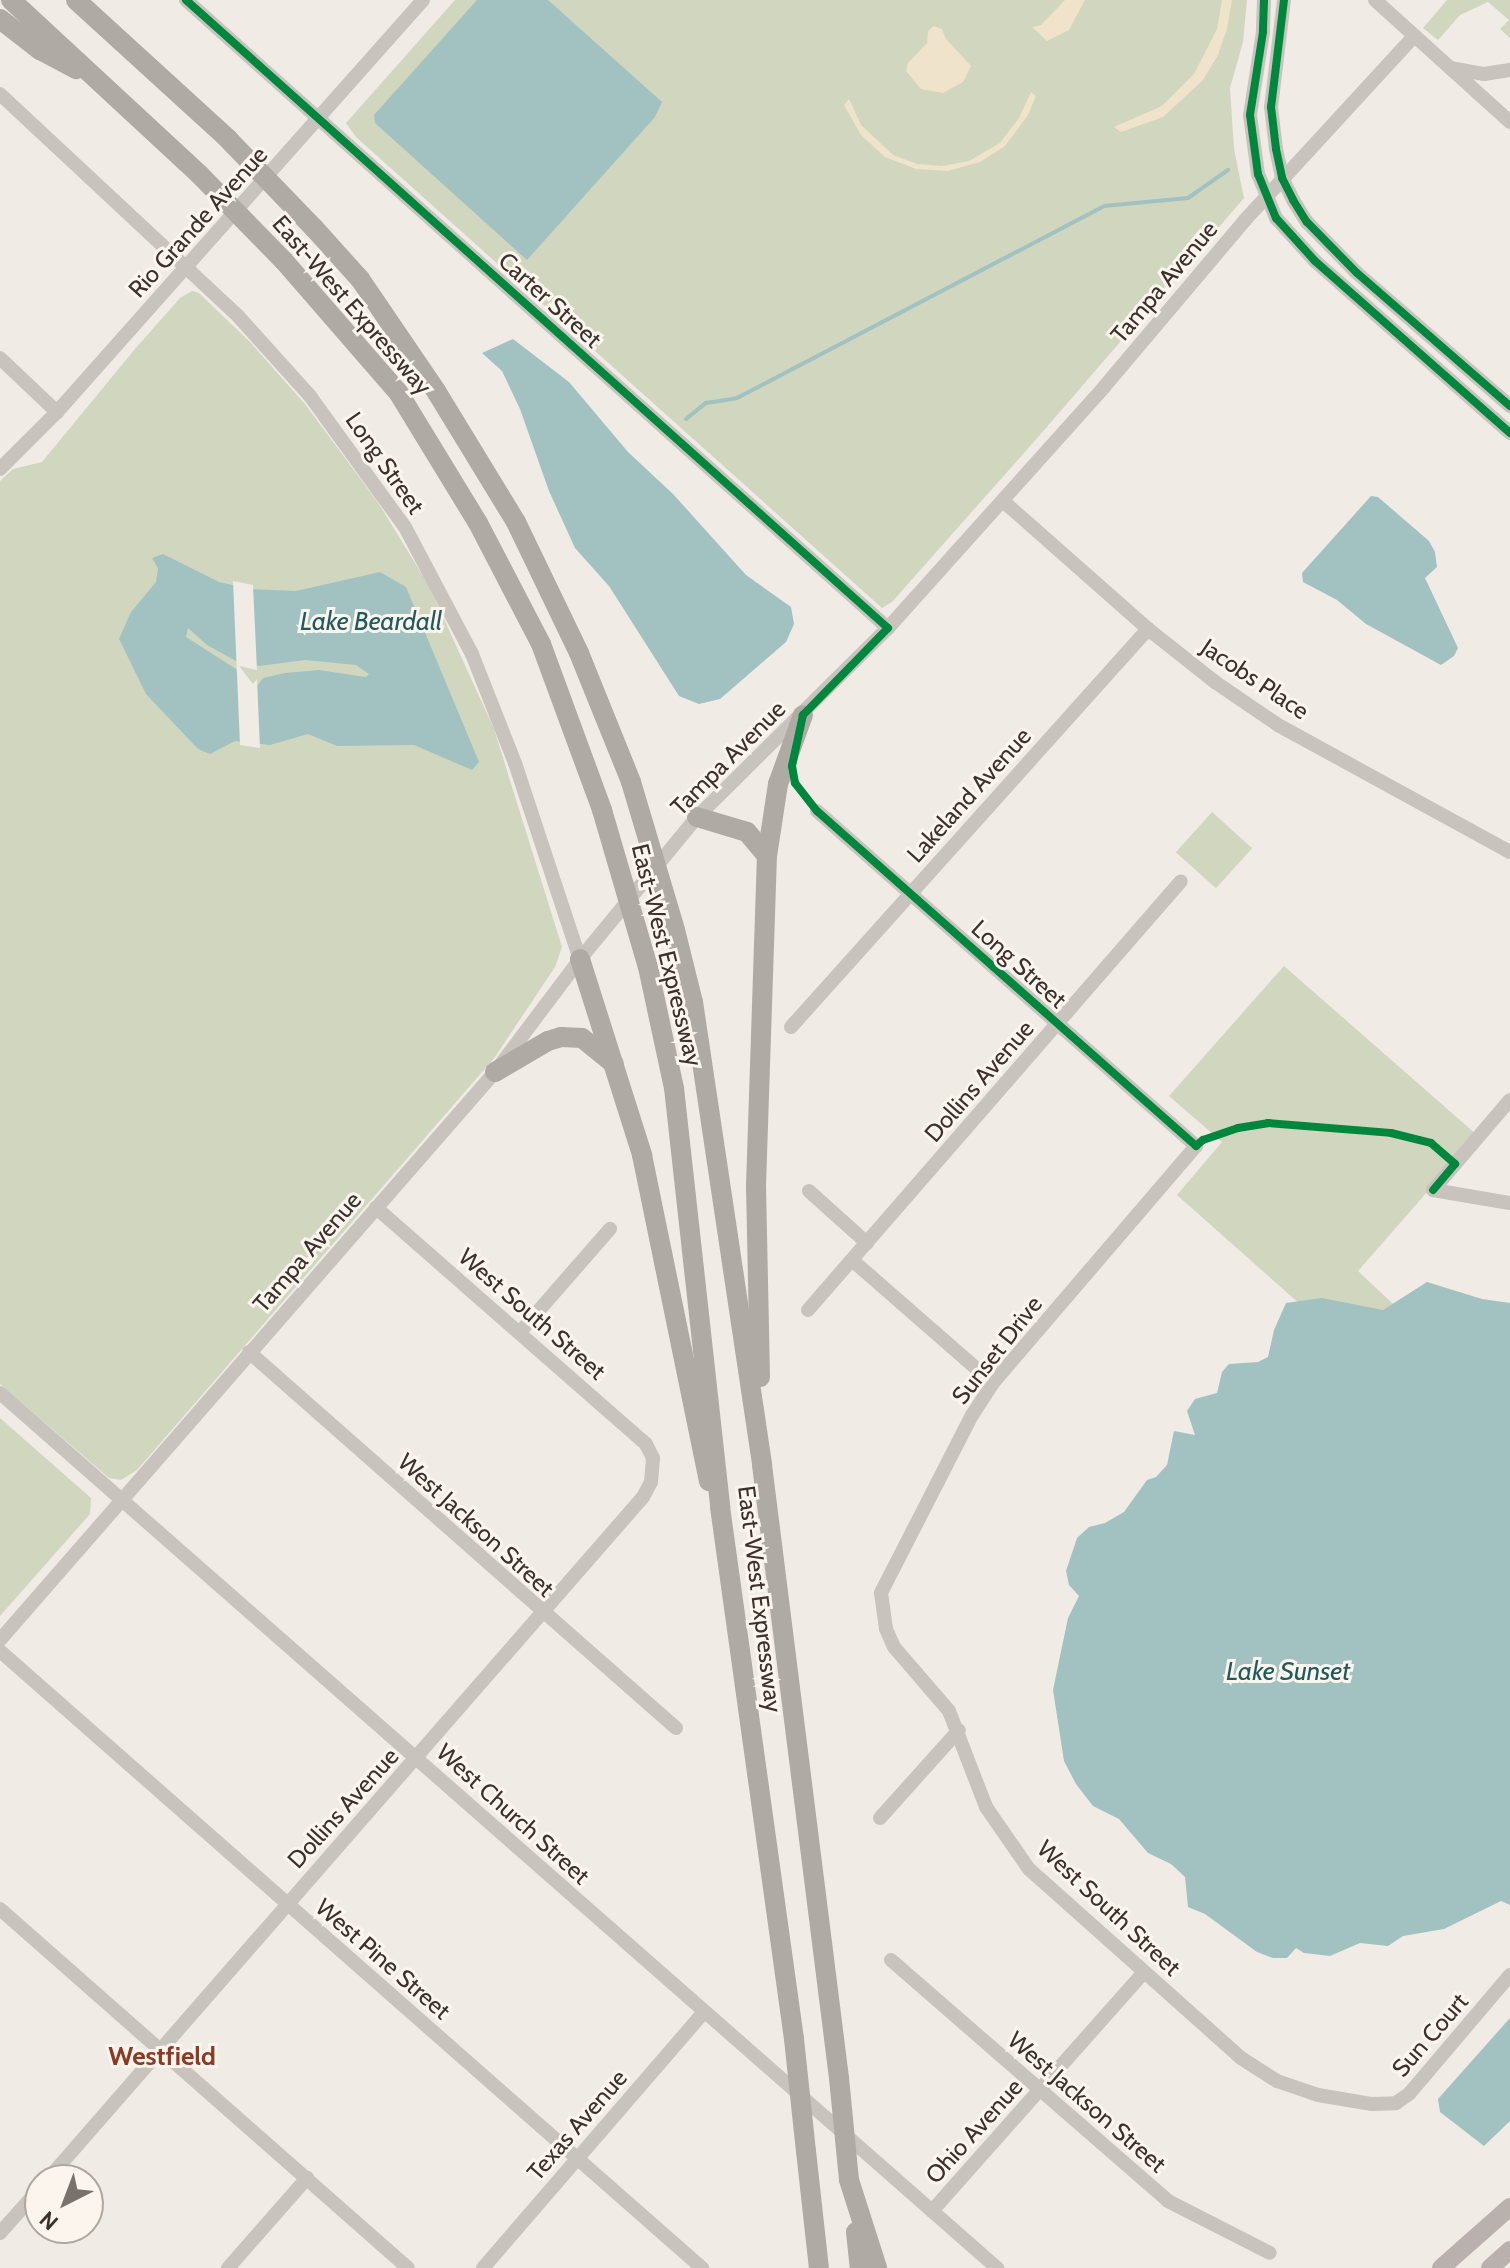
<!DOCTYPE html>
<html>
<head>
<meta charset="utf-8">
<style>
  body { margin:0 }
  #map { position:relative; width:1510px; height:2268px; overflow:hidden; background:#f0ebe5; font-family:Cabin,sans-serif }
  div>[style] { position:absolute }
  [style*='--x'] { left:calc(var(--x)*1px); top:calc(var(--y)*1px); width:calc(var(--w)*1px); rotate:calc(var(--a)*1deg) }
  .green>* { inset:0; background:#d1d6bf; transform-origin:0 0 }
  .sand>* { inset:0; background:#efe3cc }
  .water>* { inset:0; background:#a1c2c1 }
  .pier>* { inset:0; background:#f0ebe5 }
  .stream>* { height:4px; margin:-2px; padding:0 2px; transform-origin:2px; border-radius:2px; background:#a1c2c1 }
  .minor>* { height:14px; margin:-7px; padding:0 7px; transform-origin:7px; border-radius:7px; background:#c9c3be }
  .major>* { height:18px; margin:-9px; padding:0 9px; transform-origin:9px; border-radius:9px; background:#b8b1ad }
  .highway>* { height:20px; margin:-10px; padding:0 10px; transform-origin:10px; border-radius:10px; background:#afaaa4 }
  .highway-bridge>* { height:20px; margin:-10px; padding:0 10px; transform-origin:10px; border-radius:10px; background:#afaaa4 }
  .cycleway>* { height:8px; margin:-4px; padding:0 4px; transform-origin:4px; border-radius:4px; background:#00873e }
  span { translate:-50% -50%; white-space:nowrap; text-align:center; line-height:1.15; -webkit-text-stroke:6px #fbf5ee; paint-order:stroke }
  .street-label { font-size:24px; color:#3b302b }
  .water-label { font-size:26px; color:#1f5a5e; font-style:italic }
  .neighbourhood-label { font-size:26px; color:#8c3b22; font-weight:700 }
  .north { position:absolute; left:24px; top:2164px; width:80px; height:80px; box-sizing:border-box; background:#fbf5ee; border:2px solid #aea6a0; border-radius:50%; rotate:222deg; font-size:22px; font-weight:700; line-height:32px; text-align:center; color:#3b302b }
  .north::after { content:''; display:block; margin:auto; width:28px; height:36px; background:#7a716c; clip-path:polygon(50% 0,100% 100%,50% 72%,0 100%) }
</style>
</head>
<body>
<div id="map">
  <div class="green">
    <i style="clip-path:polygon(455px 0,1247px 0,1243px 42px,1230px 88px,1234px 149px,1244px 198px,1046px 428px,892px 602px,882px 608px,356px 137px,346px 123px)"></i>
    <i style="clip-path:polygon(1447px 0,1510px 0,1510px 38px,1500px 29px,1509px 20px,1488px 2px,1460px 15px,1438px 40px,1423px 28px)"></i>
    <i style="clip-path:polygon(192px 291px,199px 293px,251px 343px,305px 404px,379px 504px,429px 586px,494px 729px,562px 947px,555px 967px,495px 1057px,137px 1470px,121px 1480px,109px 1478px,0 1384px,0 481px,13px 469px,42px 462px,135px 349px,180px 298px)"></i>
    <i style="left:1212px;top:812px;width:54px;height:54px;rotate:42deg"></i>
    <i style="clip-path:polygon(1284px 966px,1477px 1135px,1358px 1271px,1427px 1336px,1346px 1345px,1177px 1195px,1222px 1142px,1169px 1096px)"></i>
    <i style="clip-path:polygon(0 1418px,91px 1498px,90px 1514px,0 1616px)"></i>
  </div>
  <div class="sand">
    <i style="clip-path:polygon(1065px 0,1085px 0,1069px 30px,1047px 41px,1032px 27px,1041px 25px)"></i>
    <i style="clip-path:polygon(1222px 0,1232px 0,1227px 29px,1218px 55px,1203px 80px,1163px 117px,1121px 132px,1114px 127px,1162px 106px,1194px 74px,1217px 29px)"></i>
    <i style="clip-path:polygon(934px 26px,942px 29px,946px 39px,971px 66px,963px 82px,943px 93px,921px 89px,906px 71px,908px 63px,927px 43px,928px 31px)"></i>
    <i style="clip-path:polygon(1031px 92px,1036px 96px,1028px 115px,1005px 146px,980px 162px,948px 171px,916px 169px,885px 157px,861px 135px,844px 105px,849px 99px,861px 125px,893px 155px,917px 164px,942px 166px,969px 161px,1000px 143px,1019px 118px)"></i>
  </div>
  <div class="water">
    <i style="clip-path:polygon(477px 0,548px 0,662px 102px,655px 117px,527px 260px,375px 123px,374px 115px)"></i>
    <i style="clip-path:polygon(513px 339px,569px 382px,628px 452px,673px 494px,746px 575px,791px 607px,794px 624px,786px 642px,720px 699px,699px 704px,679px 696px,609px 586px,575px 548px,549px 491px,520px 409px,502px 371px,482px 353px)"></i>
    <i style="clip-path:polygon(1371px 496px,1378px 497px,1429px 541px,1435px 552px,1437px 567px,1425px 578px,1458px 648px,1454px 656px,1441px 665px,1366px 624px,1337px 600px,1303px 582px,1302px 573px)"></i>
    <i style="clip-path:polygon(evenodd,163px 554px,219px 582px,250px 589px,296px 591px,380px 572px,406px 587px,479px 762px,472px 770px,414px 745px,337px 746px,308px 734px,270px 745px,235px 741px,210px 754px,198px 749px,146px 694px,119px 639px,131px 612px,156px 582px,158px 568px,152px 558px,163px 554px,188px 628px,207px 645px,238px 662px,259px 666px,305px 660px,356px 665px,369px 674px,366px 677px,319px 670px,285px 673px,263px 678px,257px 686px,248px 686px,236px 669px,186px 637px,188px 628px)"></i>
    <i style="clip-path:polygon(1427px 1282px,1482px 1299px,1510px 1303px,1510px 1905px,1501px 1901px,1444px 1929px,1403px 1936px,1388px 1946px,1360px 1943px,1330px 1956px,1304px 1953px,1296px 1948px,1287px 1958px,1273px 1958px,1257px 1952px,1205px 1914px,1188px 1907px,1185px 1877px,1171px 1864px,1148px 1853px,1119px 1819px,1093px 1806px,1076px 1784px,1064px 1761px,1053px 1690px,1068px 1618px,1079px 1596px,1069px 1585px,1066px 1571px,1077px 1538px,1089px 1527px,1105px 1523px,1124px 1512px,1147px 1480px,1156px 1477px,1167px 1465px,1174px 1431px,1195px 1435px,1187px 1411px,1195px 1399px,1217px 1393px,1222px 1372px,1229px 1364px,1258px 1362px,1268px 1357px,1274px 1330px,1286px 1303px,1322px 1298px,1383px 1310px)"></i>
    <i style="clip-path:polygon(1510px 2018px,1510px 2121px,1484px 2146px,1440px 2112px,1438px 2099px)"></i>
  </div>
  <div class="pier">
    <i style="clip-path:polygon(233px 581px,253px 585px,257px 670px,239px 666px,253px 684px,257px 679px,260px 748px,240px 745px)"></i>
  </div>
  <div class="stream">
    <i style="--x:686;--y:419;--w:26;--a:-39"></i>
    <i style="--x:706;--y:403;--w:31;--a:-9"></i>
    <i style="--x:737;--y:398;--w:414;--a:-27.6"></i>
    <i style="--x:1104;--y:206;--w:84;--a:-5.4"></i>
    <i style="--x:1188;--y:198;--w:49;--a:-35"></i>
  </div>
  <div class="minor">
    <i style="--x:186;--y:0;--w:942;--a:41.82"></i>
    <i style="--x:1264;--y:0;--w:32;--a:92"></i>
    <i style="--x:1263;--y:32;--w:84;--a:98.9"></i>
    <i style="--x:1250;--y:115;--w:60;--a:82.3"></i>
    <i style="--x:1258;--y:174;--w:48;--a:67.8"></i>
    <i style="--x:1276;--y:218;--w:58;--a:47.8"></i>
    <i style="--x:1315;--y:261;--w:260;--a:41.4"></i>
    <i style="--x:1284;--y:0;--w:108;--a:96.9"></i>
    <i style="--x:1271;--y:107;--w:42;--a:83.2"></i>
    <i style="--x:1276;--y:149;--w:30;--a:78"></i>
    <i style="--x:1282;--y:178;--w:25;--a:63"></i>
    <i style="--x:1293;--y:200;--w:26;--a:58"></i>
    <i style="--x:1307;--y:222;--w:71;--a:45.6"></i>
    <i style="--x:1357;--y:273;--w:203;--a:41"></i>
    <i style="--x:1375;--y:0;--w:182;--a:42.1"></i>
    <i style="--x:1450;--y:68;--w:35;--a:10"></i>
    <i style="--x:1484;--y:74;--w:26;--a:-9"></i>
    <i style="--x:0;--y:94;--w:325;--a:43"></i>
    <i style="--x:238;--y:316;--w:108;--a:48"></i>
    <i style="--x:310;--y:396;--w:162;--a:54.1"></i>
    <i style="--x:405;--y:527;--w:144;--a:62.2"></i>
    <i style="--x:472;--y:654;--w:117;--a:68.5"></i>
    <i style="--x:515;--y:763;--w:206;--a:71.7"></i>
    <i style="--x:0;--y:358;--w:79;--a:43.5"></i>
    <i style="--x:0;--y:469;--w:81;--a:-45"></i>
    <i style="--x:57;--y:412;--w:551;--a:-48.38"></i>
    <i style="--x:1003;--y:501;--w:193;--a:41.4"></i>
    <i style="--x:1148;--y:629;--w:85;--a:38.3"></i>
    <i style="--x:1215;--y:682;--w:76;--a:34.3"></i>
    <i style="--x:1278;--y:725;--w:264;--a:28.7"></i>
    <i style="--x:817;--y:811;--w:506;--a:41.47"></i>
    <i style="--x:1196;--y:1146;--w:312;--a:130.6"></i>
    <i style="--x:993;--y:1383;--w:38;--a:123"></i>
    <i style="--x:972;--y:1415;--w:200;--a:117.1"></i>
    <i style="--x:881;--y:1593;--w:36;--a:82"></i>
    <i style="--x:886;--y:1629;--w:20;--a:66"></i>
    <i style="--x:894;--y:1647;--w:84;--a:49.3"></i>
    <i style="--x:949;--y:1711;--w:103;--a:68.9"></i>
    <i style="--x:986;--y:1807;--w:75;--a:55.3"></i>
    <i style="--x:1029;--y:1869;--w:284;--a:41.7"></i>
    <i style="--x:1241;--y:2058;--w:43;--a:32.6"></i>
    <i style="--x:1277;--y:2081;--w:43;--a:18.9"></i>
    <i style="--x:1318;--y:2095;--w:55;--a:9.5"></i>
    <i style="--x:1372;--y:2104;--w:24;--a:-2"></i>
    <i style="--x:1396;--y:2103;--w:16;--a:-35"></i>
    <i style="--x:1409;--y:2094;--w:156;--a:-49.7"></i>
    <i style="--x:791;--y:1027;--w:535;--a:-48.11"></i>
    <i style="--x:1433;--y:1190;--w:118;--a:-49.5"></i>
    <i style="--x:1433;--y:1190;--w:78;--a:9.6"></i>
    <i style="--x:809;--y:1191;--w:78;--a:41.9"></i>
    <i style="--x:852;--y:1260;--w:187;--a:41.1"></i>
    <i style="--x:808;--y:1310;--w:568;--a:-48.99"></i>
    <i style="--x:520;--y:1332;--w:137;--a:-48.9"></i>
    <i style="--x:249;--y:1352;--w:569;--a:41.37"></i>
    <i style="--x:0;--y:1393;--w:1327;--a:41.27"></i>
    <i style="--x:0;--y:1640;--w:753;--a:-48.93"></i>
    <i style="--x:495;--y:1072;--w:141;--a:-53"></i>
    <i style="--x:580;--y:959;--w:184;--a:-50.5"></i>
    <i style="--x:697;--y:817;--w:269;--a:-44.7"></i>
    <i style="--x:888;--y:628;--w:324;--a:-48.1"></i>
    <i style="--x:1104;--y:387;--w:219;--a:-49.8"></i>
    <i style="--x:1245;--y:220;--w:250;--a:-47.4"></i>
    <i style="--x:0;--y:1651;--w:935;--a:41.31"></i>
    <i style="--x:880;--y:1818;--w:118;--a:-48.1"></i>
    <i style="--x:0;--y:1909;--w:543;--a:41.34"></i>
    <i style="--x:891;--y:1960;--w:367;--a:41"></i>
    <i style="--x:1168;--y:2201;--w:114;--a:27"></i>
    <i style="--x:47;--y:2180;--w:906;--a:-48.89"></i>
    <i style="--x:643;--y:1497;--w:17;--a:-62"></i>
    <i style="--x:651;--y:1482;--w:24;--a:-85"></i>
    <i style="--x:653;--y:1458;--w:16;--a:-117"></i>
    <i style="--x:646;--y:1444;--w:359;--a:-138.8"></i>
    <i style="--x:932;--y:2211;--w:319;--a:-48.4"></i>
    <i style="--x:0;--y:2233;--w:60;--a:-48.4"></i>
    <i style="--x:228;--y:2268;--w:120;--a:-48.7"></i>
    <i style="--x:483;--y:2268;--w:338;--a:-49.2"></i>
  </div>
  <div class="major">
    <i style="--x:1441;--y:2268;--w:92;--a:-41.5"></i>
    <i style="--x:1490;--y:2268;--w:27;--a:-42"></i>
  </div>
  <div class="highway">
    <i style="--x:11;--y:0;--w:256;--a:42.8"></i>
    <i style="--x:76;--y:0;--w:206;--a:42.4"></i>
    <i style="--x:0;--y:19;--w:51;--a:37.8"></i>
    <i style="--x:40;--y:50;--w:41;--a:27.8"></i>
    <i style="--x:314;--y:228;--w:69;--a:48"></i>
    <i style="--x:360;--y:279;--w:135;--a:55.8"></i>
    <i style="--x:436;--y:391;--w:153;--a:58.6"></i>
    <i style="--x:516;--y:522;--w:145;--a:64.3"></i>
    <i style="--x:579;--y:653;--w:139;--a:68"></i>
    <i style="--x:284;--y:261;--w:174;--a:49"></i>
    <i style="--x:398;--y:392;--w:153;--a:58.6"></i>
    <i style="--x:478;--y:523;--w:136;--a:62.5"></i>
    <i style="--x:541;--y:644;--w:177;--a:69.8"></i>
    <i style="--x:697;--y:817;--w:52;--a:16.7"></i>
    <i style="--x:747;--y:832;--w:31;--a:50"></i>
    <i style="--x:675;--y:930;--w:74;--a:76"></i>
    <i style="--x:693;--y:1002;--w:468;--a:81.5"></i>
    <i style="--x:762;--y:1465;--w:618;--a:82.84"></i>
    <i style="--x:580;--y:959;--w:206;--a:72.4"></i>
    <i style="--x:642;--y:1155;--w:333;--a:78.4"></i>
    <i style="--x:648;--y:967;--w:124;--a:77.9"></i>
    <i style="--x:674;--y:1088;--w:422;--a:83.7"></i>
    <i style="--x:720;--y:1507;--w:537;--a:82.08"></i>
    <i style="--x:495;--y:1072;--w:61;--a:-30.3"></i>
    <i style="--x:548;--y:1041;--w:14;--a:-17"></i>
    <i style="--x:561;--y:1037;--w:21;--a:3"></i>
    <i style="--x:582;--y:1038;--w:41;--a:39.1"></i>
    <i style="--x:760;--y:1377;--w:191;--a:-91.2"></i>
    <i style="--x:756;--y:1186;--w:330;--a:-88.1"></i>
    <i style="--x:767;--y:856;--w:73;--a:-81.3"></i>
    <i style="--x:778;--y:784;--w:73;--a:-70.1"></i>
    <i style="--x:806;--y:2151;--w:118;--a:83.7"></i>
    <i style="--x:849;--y:2180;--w:92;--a:72.3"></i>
    <i style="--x:856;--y:2232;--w:36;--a:84"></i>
  </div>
  <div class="highway-bridge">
    <i style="--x:228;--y:139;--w:124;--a:46"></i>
    <i style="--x:199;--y:174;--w:122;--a:45.7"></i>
    <i style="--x:631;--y:782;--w:154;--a:73.4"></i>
    <i style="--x:602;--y:810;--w:164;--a:73.7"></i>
    <i style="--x:794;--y:2039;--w:113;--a:83.9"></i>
    <i style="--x:839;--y:2078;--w:102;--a:84.4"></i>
  </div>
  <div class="cycleway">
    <i style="--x:186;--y:0;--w:942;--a:41.82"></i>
    <i style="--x:888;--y:628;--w:122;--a:134.3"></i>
    <i style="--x:803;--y:715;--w:52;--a:102.2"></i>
    <i style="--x:792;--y:766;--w:17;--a:80"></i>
    <i style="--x:795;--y:783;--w:36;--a:52"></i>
    <i style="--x:817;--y:811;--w:506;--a:41.47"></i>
    <i style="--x:1196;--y:1146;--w:9;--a:-41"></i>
    <i style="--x:1203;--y:1140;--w:37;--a:-19"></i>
    <i style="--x:1238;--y:1128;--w:30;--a:-9"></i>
    <i style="--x:1268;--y:1123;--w:123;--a:4.6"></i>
    <i style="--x:1391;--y:1133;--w:41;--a:14"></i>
    <i style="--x:1431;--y:1143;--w:32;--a:41"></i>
    <i style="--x:1455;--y:1164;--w:34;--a:130"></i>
    <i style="--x:1264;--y:0;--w:32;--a:92"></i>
    <i style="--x:1263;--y:32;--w:84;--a:98.9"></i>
    <i style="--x:1250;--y:115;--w:60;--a:82.3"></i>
    <i style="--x:1258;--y:174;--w:48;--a:67.8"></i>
    <i style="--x:1276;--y:218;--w:58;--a:47.8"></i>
    <i style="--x:1315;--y:261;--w:260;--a:41.4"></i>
    <i style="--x:1284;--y:0;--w:108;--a:96.9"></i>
    <i style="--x:1271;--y:107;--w:42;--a:83.2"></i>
    <i style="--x:1276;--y:149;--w:30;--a:78"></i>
    <i style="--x:1282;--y:178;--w:25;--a:63"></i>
    <i style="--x:1293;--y:200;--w:26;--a:58"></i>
    <i style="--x:1307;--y:222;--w:71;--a:45.6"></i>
    <i style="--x:1357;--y:273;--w:203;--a:41"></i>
  </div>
  <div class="street-label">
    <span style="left:198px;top:222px;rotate:-48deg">Rio Grande Avenue</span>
    <span style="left:1164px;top:282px;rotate:-50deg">Tampa Avenue</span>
    <span style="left:550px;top:300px;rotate:42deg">Carter Street</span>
    <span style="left:352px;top:305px;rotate:49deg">East-West Expressway</span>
    <span style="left:385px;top:463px;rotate:55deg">Long Street</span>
    <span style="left:1255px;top:679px;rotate:34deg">Jacobs Place</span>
    <span style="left:728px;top:758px;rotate:-45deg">Tampa Avenue</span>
    <span style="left:969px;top:795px;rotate:-48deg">Lakeland Avenue</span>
    <span style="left:667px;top:955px;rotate:76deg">East-West Expressway</span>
    <span style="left:1019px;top:964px;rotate:42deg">Long Street</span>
    <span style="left:979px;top:1081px;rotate:-49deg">Dollins Avenue</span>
    <span style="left:307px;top:1252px;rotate:-49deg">Tampa Avenue</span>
    <span style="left:532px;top:1314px;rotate:41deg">West South Street</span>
    <span style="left:997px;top:1350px;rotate:-52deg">Sunset Drive</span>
    <span style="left:476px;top:1525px;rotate:42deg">West Jackson Street</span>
    <span style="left:760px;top:1599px;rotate:83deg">East-West Expressway</span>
    <span style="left:343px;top:1808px;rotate:-48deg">Dollins Avenue</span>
    <span style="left:513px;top:1814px;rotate:42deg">West Church Street</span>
    <span style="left:1109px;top:1908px;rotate:43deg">West South Street</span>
    <span style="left:383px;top:1959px;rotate:41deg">West Pine Street</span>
    <span style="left:1430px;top:2035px;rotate:-49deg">Sun Court</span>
    <span style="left:1087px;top:2102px;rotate:41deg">West Jackson Street</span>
    <span style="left:577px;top:2125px;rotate:-49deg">Texas Avenue</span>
    <span style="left:974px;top:2131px;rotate:-48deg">Ohio Avenue</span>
  </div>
  <div class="water-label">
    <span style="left:371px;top:622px">Lake Beardall</span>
    <span style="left:1288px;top:1672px">Lake Sunset</span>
  </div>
  <div class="neighbourhood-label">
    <span style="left:162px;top:2057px">Westfield</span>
  </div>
  <div class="north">N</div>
</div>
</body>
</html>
